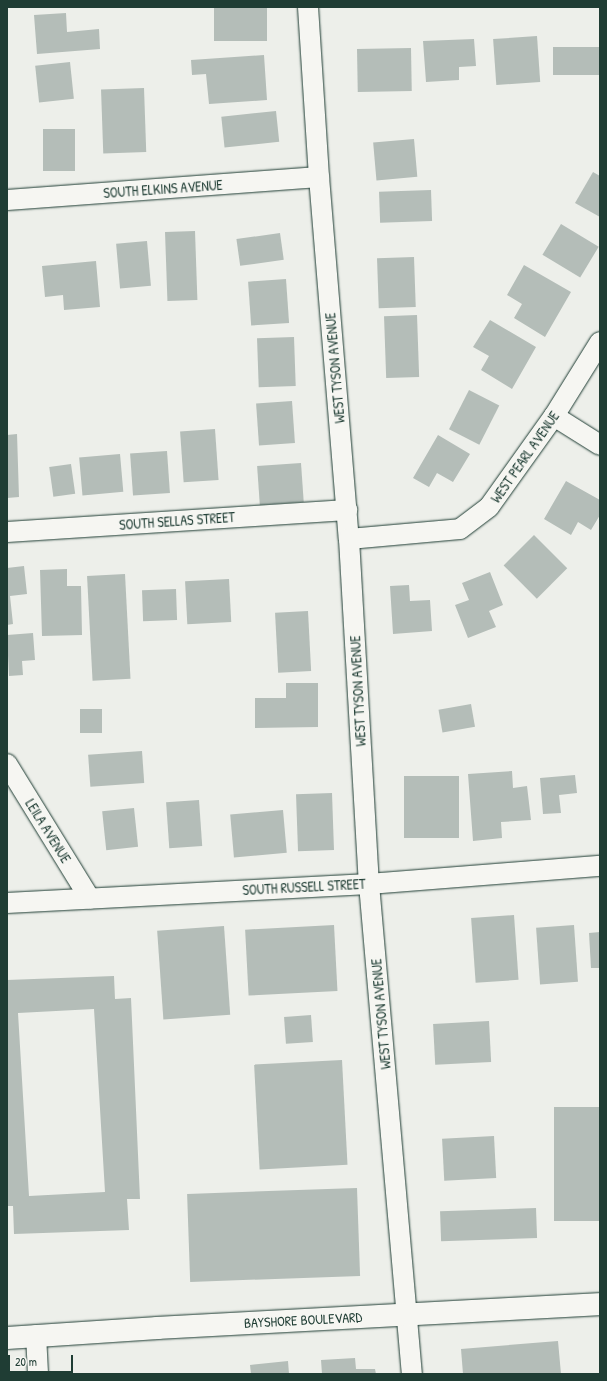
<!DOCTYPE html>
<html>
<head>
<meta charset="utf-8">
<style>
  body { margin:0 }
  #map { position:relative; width:607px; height:1381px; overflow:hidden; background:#edefea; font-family:"Patrick Hand",sans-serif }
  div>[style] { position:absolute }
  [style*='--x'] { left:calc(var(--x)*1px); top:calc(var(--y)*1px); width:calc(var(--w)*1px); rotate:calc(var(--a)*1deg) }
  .building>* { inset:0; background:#b4bdb8; transform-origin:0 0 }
  .roads { filter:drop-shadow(0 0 1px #1f3d34) drop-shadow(0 0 1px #1f3d34) }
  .street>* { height:20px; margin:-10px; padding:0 10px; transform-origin:10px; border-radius:10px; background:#f6f6f2 }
  .secondary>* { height:22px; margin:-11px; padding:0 11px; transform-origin:11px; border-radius:11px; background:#f6f6f2 }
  span { translate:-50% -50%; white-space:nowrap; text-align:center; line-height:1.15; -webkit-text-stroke:3px #f6f6f2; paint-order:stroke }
  .street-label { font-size:14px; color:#1f3d34 }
  .frame { position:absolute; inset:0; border:8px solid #1f3d34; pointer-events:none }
  .scale { position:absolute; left:8px; top:1355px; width:65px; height:18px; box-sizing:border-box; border:2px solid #1f3d34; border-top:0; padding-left:5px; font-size:12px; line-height:14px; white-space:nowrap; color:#1f3d34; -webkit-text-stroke:3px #f6f6f2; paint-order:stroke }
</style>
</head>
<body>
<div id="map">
  <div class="building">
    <i style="left:214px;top:7px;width:53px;height:34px"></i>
    <i style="clip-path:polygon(66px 13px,67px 32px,99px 29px,100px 49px,37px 54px,34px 15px)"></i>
    <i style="left:537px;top:36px;width:46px;height:44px;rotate:86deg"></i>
    <i style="clip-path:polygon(474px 39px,476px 66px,459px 67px,459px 80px,426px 82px,423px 41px)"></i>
    <i style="left:600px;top:47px;width:28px;height:47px;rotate:90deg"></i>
    <i style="left:411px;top:48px;width:43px;height:54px;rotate:89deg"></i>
    <i style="clip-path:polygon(264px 55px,267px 100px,209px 104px,206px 74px,192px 75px,191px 60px)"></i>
    <i style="left:70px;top:62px;width:37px;height:35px;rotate:84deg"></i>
    <i style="left:144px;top:88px;width:64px;height:43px;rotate:88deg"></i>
    <i style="left:276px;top:111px;width:31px;height:55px;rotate:84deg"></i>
    <i style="left:75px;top:129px;width:42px;height:32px;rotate:90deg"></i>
    <i style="left:414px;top:139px;width:38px;height:41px;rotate:85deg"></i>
    <i style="clip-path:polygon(593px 172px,600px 176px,600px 217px,575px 203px)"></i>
    <i style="left:431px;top:190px;width:31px;height:52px;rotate:88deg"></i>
    <i style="left:561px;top:224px;width:44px;height:36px;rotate:31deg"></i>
    <i style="left:195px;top:231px;width:69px;height:30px;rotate:88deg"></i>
    <i style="left:280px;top:233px;width:27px;height:44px;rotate:82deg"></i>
    <i style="left:147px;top:241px;width:45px;height:31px;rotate:85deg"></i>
    <i style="left:414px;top:257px;width:50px;height:37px;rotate:88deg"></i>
    <i style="clip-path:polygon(96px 261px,100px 307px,64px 310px,63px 295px,45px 297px,42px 266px)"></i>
    <i style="clip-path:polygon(524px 265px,571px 292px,545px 337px,514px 318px,522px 304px,507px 295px)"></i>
    <i style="left:286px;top:279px;width:44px;height:38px;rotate:86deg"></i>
    <i style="left:417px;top:315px;width:62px;height:33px;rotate:88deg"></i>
    <i style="clip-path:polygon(490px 320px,536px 347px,512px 389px,481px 370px,489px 356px,473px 347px)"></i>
    <i style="left:294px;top:337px;width:49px;height:37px;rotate:88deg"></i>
    <i style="left:469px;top:390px;width:34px;height:44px;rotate:27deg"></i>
    <i style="left:292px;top:401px;width:42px;height:36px;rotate:86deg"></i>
    <i style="left:215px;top:429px;width:51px;height:35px;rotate:86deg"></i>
    <i style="clip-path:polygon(17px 434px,19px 497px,7px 498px,7px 435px)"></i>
    <i style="clip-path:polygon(438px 435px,470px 454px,453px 482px,437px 473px,429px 487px,413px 478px)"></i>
    <i style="left:167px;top:451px;width:42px;height:37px;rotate:86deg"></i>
    <i style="left:120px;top:454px;width:38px;height:41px;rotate:85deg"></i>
    <i style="left:301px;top:463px;width:39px;height:44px;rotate:86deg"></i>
    <i style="left:71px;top:464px;width:30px;height:22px;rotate:82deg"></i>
    <i style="clip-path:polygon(566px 481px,600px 500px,600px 515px,591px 530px,578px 522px,571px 535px,544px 519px)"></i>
    <i style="left:534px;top:535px;width:47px;height:43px;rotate:45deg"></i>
    <i style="clip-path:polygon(24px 566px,27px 594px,10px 596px,13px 624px,7px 625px,7px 568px)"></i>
    <i style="clip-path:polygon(67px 569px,67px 586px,81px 586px,82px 635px,42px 636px,40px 570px)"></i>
    <i style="clip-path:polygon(490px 572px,503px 605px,489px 611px,496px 627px,468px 638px,455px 605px,469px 600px,462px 583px)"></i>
    <i style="left:125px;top:574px;width:105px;height:38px;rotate:87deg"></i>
    <i style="left:229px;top:579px;width:43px;height:44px;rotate:87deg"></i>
    <i style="clip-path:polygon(409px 585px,410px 601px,430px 600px,432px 631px,393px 634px,390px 586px)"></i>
    <i style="left:176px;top:589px;width:31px;height:34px;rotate:88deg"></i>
    <i style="left:308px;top:611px;width:60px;height:33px;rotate:87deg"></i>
    <i style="clip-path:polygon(33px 633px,35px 660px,22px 661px,23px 675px,9px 676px,7px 635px)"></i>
    <i style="clip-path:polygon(286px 683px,318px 683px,318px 727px,255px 728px,255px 698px,286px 698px)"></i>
    <i style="left:471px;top:704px;width:23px;height:33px;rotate:80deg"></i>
    <i style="left:80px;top:709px;width:22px;height:24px"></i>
    <i style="left:142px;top:751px;width:32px;height:54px;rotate:86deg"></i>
    <i style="clip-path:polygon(512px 771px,513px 788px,527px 786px,531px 820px,501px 822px,502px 838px,473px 841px,468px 774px)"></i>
    <i style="clip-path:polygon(575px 775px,577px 793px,559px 795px,561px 813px,543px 814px,540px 778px)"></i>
    <i style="left:404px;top:776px;width:55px;height:62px"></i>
    <i style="left:332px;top:793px;width:57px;height:36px;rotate:88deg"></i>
    <i style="left:199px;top:800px;width:46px;height:33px;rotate:86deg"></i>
    <i style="left:134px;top:808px;width:39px;height:32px;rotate:84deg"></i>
    <i style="left:283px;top:810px;width:43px;height:53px;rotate:85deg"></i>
    <i style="left:514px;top:915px;width:65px;height:43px;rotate:86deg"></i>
    <i style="left:334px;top:925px;width:66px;height:89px;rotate:87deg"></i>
    <i style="left:574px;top:925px;width:57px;height:38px;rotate:86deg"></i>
    <i style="left:224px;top:926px;width:89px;height:67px;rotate:86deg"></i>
    <i style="clip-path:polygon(600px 932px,600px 968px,591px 968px,589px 933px)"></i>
    <i style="clip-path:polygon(evenodd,114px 976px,115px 999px,131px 998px,140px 1199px,127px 1199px,129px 1230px,14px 1234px,13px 1206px,7px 1206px,7px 980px,114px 976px,94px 1009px,105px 1192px,29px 1196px,18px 1013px,94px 1009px)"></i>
    <i style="left:311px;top:1015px;width:27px;height:27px;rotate:86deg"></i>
    <i style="left:489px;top:1021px;width:41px;height:56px;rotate:87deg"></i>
    <i style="left:342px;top:1060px;width:105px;height:88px;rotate:87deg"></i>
    <i style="left:600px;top:1107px;width:114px;height:46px;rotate:90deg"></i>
    <i style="left:494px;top:1136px;width:42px;height:52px;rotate:87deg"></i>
    <i style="left:357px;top:1188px;width:88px;height:170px;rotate:88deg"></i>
    <i style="left:536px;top:1208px;width:30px;height:96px;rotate:88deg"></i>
    <i style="clip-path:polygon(558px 1341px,561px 1374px,463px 1374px,461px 1349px)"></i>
    <i style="clip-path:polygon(355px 1358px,356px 1369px,375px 1369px,376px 1374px,322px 1374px,321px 1360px)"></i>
    <i style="clip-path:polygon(288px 1361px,289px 1374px,251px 1374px,250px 1365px)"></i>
  </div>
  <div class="roads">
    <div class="street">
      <i style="--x:308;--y:7;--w:170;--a:86.3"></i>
      <i style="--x:319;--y:177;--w:363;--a:85.3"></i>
      <i style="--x:349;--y:539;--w:346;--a:86.7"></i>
      <i style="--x:369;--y:884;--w:492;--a:85"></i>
      <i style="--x:7;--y:200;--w:313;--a:-4.2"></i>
      <i style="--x:554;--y:416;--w:54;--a:32.2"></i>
      <i style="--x:7;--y:532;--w:341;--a:-3.7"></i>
      <i style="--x:349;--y:539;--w:111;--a:-5.1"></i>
      <i style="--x:460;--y:529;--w:36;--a:-37"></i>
      <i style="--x:489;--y:507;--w:112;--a:-54.5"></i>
      <i style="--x:554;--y:416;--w:87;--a:-58.1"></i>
      <i style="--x:7;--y:764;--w:158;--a:58.4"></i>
      <i style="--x:7;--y:903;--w:362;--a:-3"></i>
      <i style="--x:369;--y:884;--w:232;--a:-4.5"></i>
      <i style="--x:36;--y:1335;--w:39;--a:87"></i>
    </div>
    <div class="secondary">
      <i style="--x:7;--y:1338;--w:151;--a:-3.8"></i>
      <i style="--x:158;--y:1328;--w:443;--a:-3.1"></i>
    </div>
  </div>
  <div class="street-label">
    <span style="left:163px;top:189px;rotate:-4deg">SOUTH ELKINS AVENUE</span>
    <span style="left:335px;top:368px;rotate:-95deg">WEST TYSON AVENUE</span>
    <span style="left:525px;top:457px;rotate:-55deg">WEST PEARL AVENUE</span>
    <span style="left:177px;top:521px;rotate:-4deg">SOUTH SELLAS STREET</span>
    <span style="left:358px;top:691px;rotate:-93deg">WEST TYSON AVENUE</span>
    <span style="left:48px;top:831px;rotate:58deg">LEILA AVENUE</span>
    <span style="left:304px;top:887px;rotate:-3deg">SOUTH RUSSELL STREET</span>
    <span style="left:381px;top:1014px;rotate:-95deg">WEST TYSON AVENUE</span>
    <span style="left:303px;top:1320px;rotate:-3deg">BAYSHORE BOULEVARD</span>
  </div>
  <div class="frame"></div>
  <div class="scale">20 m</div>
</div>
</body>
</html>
